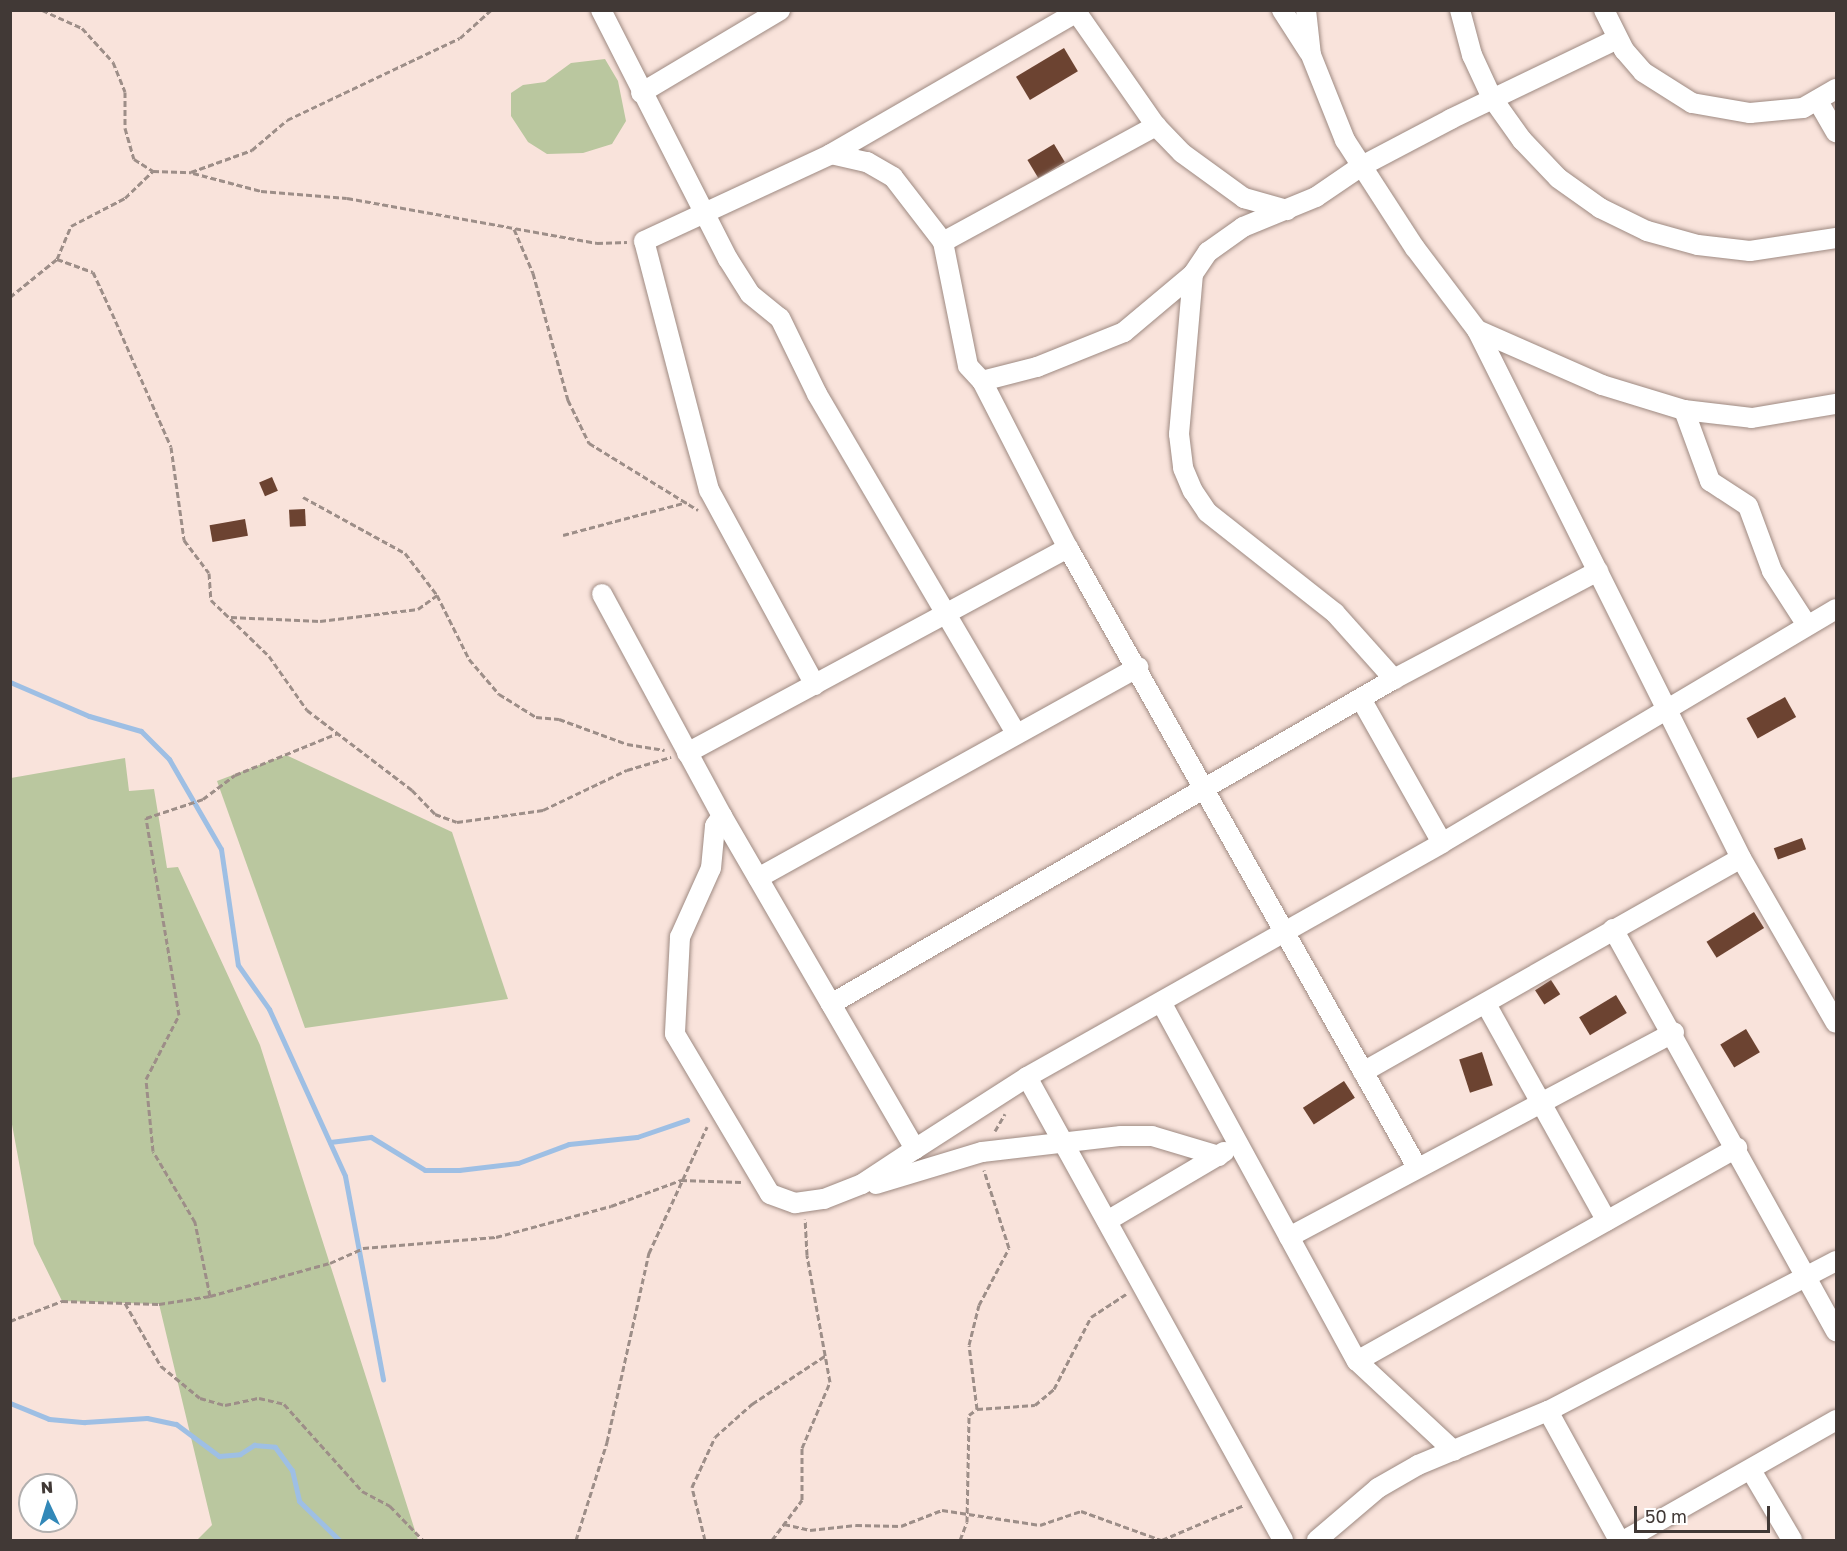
<!DOCTYPE html>
<html>
<head>
<meta charset="utf-8">
<style>
  body { margin:0 }
  #map { position:relative; width:1847px; height:1551px; overflow:hidden; background:#f9e3db; font-family:"Golos Text",sans-serif }
  div>[style] { position:absolute }
  [style*='--x'] { left:calc(var(--x)*1px); top:calc(var(--y)*1px); width:calc(var(--w)*1px); rotate:calc(var(--a)*1deg) }
  .green>* { inset:0; background:#bac79f }
  .stream>* { height:5px; margin:-2.5px; padding:0 2.5px; transform-origin:2.5px; border-radius:2.5px; background:#9ebfe4 }
  .building>* { inset:0; background:#6c4331; transform-origin:0 0 }
  .path>* { height:3px; margin-top:-1.5px; transform-origin:0; background:repeating-linear-gradient(90deg,#9d8e88 0 6px,transparent 0 9px) }
  .roads { filter:drop-shadow(0 0 2px #9e8a82) drop-shadow(0 0 2px #9e8a82) }
  .minor>* { height:20px; margin:-10px; padding:0 10px; transform-origin:10px; border-radius:10px; background:#fff }
  span { translate:-50% -50%; white-space:nowrap; text-align:center; line-height:1.15; -webkit-text-stroke:6px #fff; paint-order:stroke }
  .frame { position:absolute; inset:0; border:12px solid #413936; pointer-events:none }
  .north { position:absolute; left:18px; top:1473px; width:60px; height:60px; box-sizing:border-box; background:#fff; border:2px solid #b3b0af; border-radius:50%; rotate:356deg; font-size:16px; font-weight:700; line-height:24px; text-align:center; color:#413936 }
  .north::after { content:''; display:block; margin:auto; width:21px; height:27px; background:#3288b8; clip-path:polygon(50% 0,100% 100%,50% 72%,0 100%) }
  .scale { position:absolute; left:1634px; top:1506px; width:136px; height:27px; box-sizing:border-box; border:3px solid #413936; border-top:0; padding-left:8px; font-size:18px; line-height:21px; white-space:nowrap; color:#413936; -webkit-text-stroke:4px #fff; paint-order:stroke }
</style>
</head>
<body>
<div id="map">
  <div class="green">
    <i style="clip-path:polygon(605px 59px,618px 81px,626px 121px,612px 144px,583px 153px,547px 154px,528px 142px,511px 116px,511px 93px,523px 85px,545px 82px,571px 63px)"></i>
    <i style="clip-path:polygon(286px 755px,452px 832px,508px 999px,305px 1028px,217px 781px)"></i>
    <i style="clip-path:polygon(125px 758px,129px 791px,154px 789px,167px 868px,178px 867px,260px 1045px,418px 1540px,197px 1540px,212px 1525px,159px 1304px,62px 1301px,34px 1244px,11px 1119px,11px 778px)"></i>
  </div>
  <div class="stream">
    <i style="--x:10;--y:682;--w:86;--a:23.3"></i>
    <i style="--x:89;--y:716;--w:54;--a:16.1"></i>
    <i style="--x:141;--y:731;--w:40;--a:45"></i>
    <i style="--x:169;--y:759;--w:104;--a:60"></i>
    <i style="--x:221;--y:849;--w:117;--a:81.7"></i>
    <i style="--x:238;--y:965;--w:54;--a:54.8"></i>
    <i style="--x:269;--y:1009;--w:183;--a:65.5"></i>
    <i style="--x:345;--y:1176;--w:207;--a:79.4"></i>
    <i style="--x:330;--y:1142;--w:41;--a:-7"></i>
    <i style="--x:371;--y:1137;--w:63;--a:31.4"></i>
    <i style="--x:425;--y:1170;--w:34;--a:0"></i>
    <i style="--x:459;--y:1170;--w:59;--a:-6.8"></i>
    <i style="--x:518;--y:1163;--w:54;--a:-20.4"></i>
    <i style="--x:569;--y:1144;--w:68;--a:-5.9"></i>
    <i style="--x:637;--y:1137;--w:53;--a:-18.8"></i>
    <i style="--x:10;--y:1403;--w:42;--a:22.3"></i>
    <i style="--x:49;--y:1419;--w:36;--a:5"></i>
    <i style="--x:85;--y:1422;--w:62;--a:-3.7"></i>
    <i style="--x:147;--y:1418;--w:30;--a:12"></i>
    <i style="--x:176;--y:1424;--w:54;--a:36.7"></i>
    <i style="--x:219;--y:1456;--w:21;--a:-5"></i>
    <i style="--x:240;--y:1454;--w:17;--a:-33"></i>
    <i style="--x:254;--y:1445;--w:21;--a:5"></i>
    <i style="--x:275;--y:1447;--w:29;--a:54"></i>
    <i style="--x:292;--y:1470;--w:32;--a:77"></i>
    <i style="--x:299;--y:1501;--w:56;--a:44.3"></i>
  </div>
  <div class="building">
    <i style="left:1064px;top:48px;width:27px;height:56px;rotate:59deg"></i>
    <i style="left:1054px;top:144px;width:21px;height:31px;rotate:59deg"></i>
    <i style="left:272px;top:477px;width:15px;height:14px;rotate:67deg"></i>
    <i style="left:305px;top:509px;width:17px;height:16px;rotate:87deg"></i>
    <i style="left:245px;top:519px;width:17px;height:36px;rotate:80deg"></i>
    <i style="left:1785px;top:697px;width:23px;height:44px;rotate:61deg"></i>
    <i style="left:1802px;top:838px;width:12px;height:30px;rotate:70deg"></i>
    <i style="left:1754px;top:912px;width:19px;height:56px;rotate:58deg"></i>
    <i style="left:1551px;top:980px;width:17px;height:19px;rotate:57deg"></i>
    <i style="left:1616px;top:995px;width:21px;height:43px;rotate:59deg"></i>
    <i style="left:1746px;top:1029px;width:27px;height:30px;rotate:59deg"></i>
    <i style="left:1482px;top:1052px;width:35px;height:24px;rotate:72deg"></i>
    <i style="left:1344px;top:1081px;width:20px;height:49px;rotate:57deg"></i>
  </div>
  <div class="path">
    <i style="--x:42;--y:10;--w:44;--a:24.2"></i>
    <i style="--x:82;--y:28;--w:46;--a:47.6"></i>
    <i style="--x:113;--y:62;--w:32;--a:68"></i>
    <i style="--x:125;--y:92;--w:36;--a:90"></i>
    <i style="--x:125;--y:128;--w:32;--a:74"></i>
    <i style="--x:134;--y:159;--w:22;--a:32"></i>
    <i style="--x:193;--y:173;--w:70;--a:14.8"></i>
    <i style="--x:261;--y:191;--w:86;--a:4.7"></i>
    <i style="--x:347;--y:198;--w:254;--a:10.2"></i>
    <i style="--x:597;--y:243;--w:30;--a:-2"></i>
    <i style="--x:514;--y:229;--w:48;--a:66.6"></i>
    <i style="--x:533;--y:273;--w:132;--a:74.6"></i>
    <i style="--x:568;--y:400;--w:48;--a:64"></i>
    <i style="--x:589;--y:443;--w:128;--a:31.6"></i>
    <i style="--x:57;--y:259;--w:38;--a:20"></i>
    <i style="--x:93;--y:272;--w:45;--a:65.1"></i>
    <i style="--x:112;--y:313;--w:146;--a:66.2"></i>
    <i style="--x:171;--y:447;--w:94;--a:82"></i>
    <i style="--x:184;--y:540;--w:41;--a:52.9"></i>
    <i style="--x:209;--y:573;--w:27;--a:86"></i>
    <i style="--x:211;--y:600;--w:81;--a:44"></i>
    <i style="--x:269;--y:656;--w:66;--a:54.9"></i>
    <i style="--x:307;--y:710;--w:132;--a:37.3"></i>
    <i style="--x:412;--y:790;--w:33;--a:46"></i>
    <i style="--x:435;--y:814;--w:23;--a:20"></i>
    <i style="--x:457;--y:822;--w:87;--a:-7.9"></i>
    <i style="--x:543;--y:810;--w:93;--a:-25.5"></i>
    <i style="--x:627;--y:770;--w:46;--a:-16.5"></i>
    <i style="--x:10;--y:297;--w:60;--a:-39"></i>
    <i style="--x:57;--y:259;--w:36;--a:-67"></i>
    <i style="--x:71;--y:226;--w:61;--a:-27.4"></i>
    <i style="--x:125;--y:198;--w:39;--a:-44"></i>
    <i style="--x:153;--y:171;--w:38;--a:2"></i>
    <i style="--x:191;--y:172;--w:65;--a:-19.8"></i>
    <i style="--x:252;--y:150;--w:46;--a:-40.6"></i>
    <i style="--x:287;--y:120;--w:191;--a:-25.4"></i>
    <i style="--x:460;--y:38;--w:42;--a:-42.1"></i>
    <i style="--x:303;--y:497;--w:116;--a:28.8"></i>
    <i style="--x:405;--y:553;--w:53;--a:52.7"></i>
    <i style="--x:437;--y:595;--w:72;--a:63.4"></i>
    <i style="--x:469;--y:659;--w:46;--a:49.4"></i>
    <i style="--x:499;--y:694;--w:44;--a:31.9"></i>
    <i style="--x:536;--y:717;--w:23;--a:5"></i>
    <i style="--x:559;--y:719;--w:72;--a:20.2"></i>
    <i style="--x:627;--y:744;--w:38;--a:9"></i>
    <i style="--x:563;--y:535;--w:128;--a:-14.9"></i>
    <i style="--x:231;--y:617;--w:89;--a:2.6"></i>
    <i style="--x:320;--y:621;--w:99;--a:-7"></i>
    <i style="--x:418;--y:609;--w:24;--a:-36"></i>
    <i style="--x:995;--y:1131;--w:20;--a:-60"></i>
    <i style="--x:210;--y:1296;--w:76;--a:-101.5"></i>
    <i style="--x:195;--y:1222;--w:82;--a:-120.6"></i>
    <i style="--x:153;--y:1151;--w:72;--a:-95.6"></i>
    <i style="--x:146;--y:1079;--w:72;--a:-62.7"></i>
    <i style="--x:179;--y:1015;--w:200;--a:-99.5"></i>
    <i style="--x:146;--y:818;--w:60;--a:-18.4"></i>
    <i style="--x:203;--y:799;--w:40;--a:-37"></i>
    <i style="--x:235;--y:775;--w:111;--a:-22.2"></i>
    <i style="--x:125;--y:1303;--w:73;--a:60.3"></i>
    <i style="--x:161;--y:1366;--w:50;--a:39.4"></i>
    <i style="--x:200;--y:1398;--w:26;--a:16"></i>
    <i style="--x:225;--y:1405;--w:35;--a:-12"></i>
    <i style="--x:259;--y:1398;--w:26;--a:13"></i>
    <i style="--x:284;--y:1404;--w:117;--a:48.1"></i>
    <i style="--x:362;--y:1491;--w:32;--a:28"></i>
    <i style="--x:390;--y:1506;--w:47;--a:45.9"></i>
    <i style="--x:10;--y:1321;--w:56;--a:-21"></i>
    <i style="--x:62;--y:1301;--w:97;--a:1.8"></i>
    <i style="--x:159;--y:1304;--w:52;--a:-8.9"></i>
    <i style="--x:210;--y:1296;--w:124;--a:-15.4"></i>
    <i style="--x:330;--y:1263;--w:36;--a:-24"></i>
    <i style="--x:363;--y:1248;--w:133;--a:-4.7"></i>
    <i style="--x:496;--y:1237;--w:119;--a:-15.1"></i>
    <i style="--x:611;--y:1206;--w:75;--a:-20.4"></i>
    <i style="--x:681;--y:1180;--w:60;--a:1.9"></i>
    <i style="--x:977;--y:1409;--w:64;--a:-97.1"></i>
    <i style="--x:969;--y:1345;--w:41;--a:-76"></i>
    <i style="--x:979;--y:1305;--w:64;--a:-62.2"></i>
    <i style="--x:1009;--y:1248;--w:82;--a:-107.8"></i>
    <i style="--x:784;--y:1524;--w:27;--a:13"></i>
    <i style="--x:810;--y:1530;--w:46;--a:-6.2"></i>
    <i style="--x:856;--y:1525;--w:45;--a:1.3"></i>
    <i style="--x:901;--y:1526;--w:44;--a:-21.3"></i>
    <i style="--x:942;--y:1510;--w:99;--a:8.7"></i>
    <i style="--x:1040;--y:1525;--w:43;--a:-18.9"></i>
    <i style="--x:1081;--y:1511;--w:85;--a:19.9"></i>
    <i style="--x:576;--y:1540;--w:103;--a:-72.4"></i>
    <i style="--x:607;--y:1442;--w:194;--a:-77.5"></i>
    <i style="--x:649;--y:1253;--w:139;--a:-65.3"></i>
    <i style="--x:705;--y:1540;--w:55;--a:-103.8"></i>
    <i style="--x:692;--y:1487;--w:55;--a:-65.3"></i>
    <i style="--x:715;--y:1437;--w:50;--a:-41.7"></i>
    <i style="--x:752;--y:1404;--w:89;--a:-33.5"></i>
    <i style="--x:772;--y:1540;--w:50;--a:-53.1"></i>
    <i style="--x:802;--y:1500;--w:52;--a:-90"></i>
    <i style="--x:802;--y:1448;--w:72;--a:-67"></i>
    <i style="--x:830;--y:1382;--w:129;--a:-100.3"></i>
    <i style="--x:807;--y:1255;--w:36;--a:-93"></i>
    <i style="--x:960;--y:1540;--w:19;--a:-69"></i>
    <i style="--x:967;--y:1522;--w:107;--a:-88.9"></i>
    <i style="--x:969;--y:1415;--w:10;--a:-37"></i>
    <i style="--x:977;--y:1409;--w:58;--a:-3.9"></i>
    <i style="--x:1035;--y:1405;--w:25;--a:-40"></i>
    <i style="--x:1054;--y:1389;--w:81;--a:-62.8"></i>
    <i style="--x:1091;--y:1317;--w:42;--a:-33.3"></i>
    <i style="--x:1162;--y:1540;--w:89;--a:-23.1"></i>
  </div>
  <div class="roads">
    <div class="minor">
      <i style="--x:601;--y:10;--w:280;--a:63"></i>
      <i style="--x:728;--y:259;--w:41;--a:57.8"></i>
      <i style="--x:750;--y:294;--w:38;--a:39"></i>
      <i style="--x:780;--y:318;--w:85;--a:64"></i>
      <i style="--x:817;--y:394;--w:392;--a:59.6"></i>
      <i style="--x:1075;--y:10;--w:141;--a:55.1"></i>
      <i style="--x:1156;--y:126;--w:37;--a:46"></i>
      <i style="--x:1182;--y:153;--w:77;--a:36"></i>
      <i style="--x:1244;--y:198;--w:45;--a:15.6"></i>
      <i style="--x:1282;--y:10;--w:50;--a:57.3"></i>
      <i style="--x:1306;--y:10;--w:45;--a:83.7"></i>
      <i style="--x:1311;--y:55;--w:92;--a:68.2"></i>
      <i style="--x:1345;--y:140;--w:129;--a:57.1"></i>
      <i style="--x:1415;--y:248;--w:103;--a:52.9"></i>
      <i style="--x:1477;--y:330;--w:137;--a:23.7"></i>
      <i style="--x:1602;--y:385;--w:86;--a:17"></i>
      <i style="--x:1684;--y:410;--w:68;--a:6.7"></i>
      <i style="--x:1752;--y:418;--w:85;--a:-9.5"></i>
      <i style="--x:1460;--y:10;--w:47;--a:75.1"></i>
      <i style="--x:1472;--y:55;--w:47;--a:65.1"></i>
      <i style="--x:1492;--y:98;--w:52;--a:54.5"></i>
      <i style="--x:1522;--y:140;--w:52;--a:46.5"></i>
      <i style="--x:1558;--y:178;--w:52;--a:35.5"></i>
      <i style="--x:1600;--y:208;--w:52;--a:26.1"></i>
      <i style="--x:1647;--y:231;--w:53;--a:15.4"></i>
      <i style="--x:1698;--y:245;--w:52;--a:6.6"></i>
      <i style="--x:1750;--y:251;--w:87;--a:-8.6"></i>
      <i style="--x:1604;--y:10;--w:45;--a:63.4"></i>
      <i style="--x:1624;--y:50;--w:29;--a:49"></i>
      <i style="--x:1643;--y:72;--w:58;--a:32.3"></i>
      <i style="--x:1692;--y:103;--w:59;--a:9.8"></i>
      <i style="--x:1750;--y:113;--w:53;--a:-5.4"></i>
      <i style="--x:1803;--y:108;--w:38;--a:-30"></i>
      <i style="--x:641;--y:93;--w:162;--a:-30.8"></i>
      <i style="--x:1819;--y:103;--w:34;--a:60"></i>
      <i style="--x:831;--y:154;--w:37;--a:13"></i>
      <i style="--x:867;--y:162;--w:30;--a:30"></i>
      <i style="--x:893;--y:177;--w:82;--a:52.4"></i>
      <i style="--x:943;--y:242;--w:126;--a:78.6"></i>
      <i style="--x:968;--y:366;--w:21;--a:47"></i>
      <i style="--x:982;--y:381;--w:188;--a:62.8"></i>
      <i style="--x:1068;--y:548;--w:711;--a:60.59"></i>
      <i style="--x:943;--y:242;--w:243;--a:-28.6"></i>
      <i style="--x:1193;--y:274;--w:161;--a:95"></i>
      <i style="--x:1179;--y:434;--w:34;--a:83"></i>
      <i style="--x:1183;--y:468;--w:25;--a:67"></i>
      <i style="--x:1193;--y:491;--w:25;--a:56"></i>
      <i style="--x:1207;--y:512;--w:163;--a:38.3"></i>
      <i style="--x:1335;--y:613;--w:89;--a:48.2"></i>
      <i style="--x:1477;--y:330;--w:590;--a:63.43"></i>
      <i style="--x:1741;--y:858;--w:190;--a:60.1"></i>
      <i style="--x:982;--y:381;--w:57;--a:-14.3"></i>
      <i style="--x:1037;--y:367;--w:94;--a:-21.9"></i>
      <i style="--x:1124;--y:332;--w:90;--a:-40"></i>
      <i style="--x:1193;--y:274;--w:27;--a:-56"></i>
      <i style="--x:1208;--y:252;--w:43;--a:-35.5"></i>
      <i style="--x:1243;--y:227;--w:79;--a:-22.3"></i>
      <i style="--x:1316;--y:197;--w:53;--a:-34.3"></i>
      <i style="--x:1360;--y:167;--w:103;--a:-27.8"></i>
      <i style="--x:1451;--y:119;--w:184;--a:-25.7"></i>
      <i style="--x:1684;--y:410;--w:76;--a:69.9"></i>
      <i style="--x:1710;--y:481;--w:45;--a:33.3"></i>
      <i style="--x:1748;--y:506;--w:69;--a:69.7"></i>
      <i style="--x:1772;--y:571;--w:64;--a:57.1"></i>
      <i style="--x:602;--y:594;--w:252;--a:61.6"></i>
      <i style="--x:722;--y:816;--w:385;--a:59.9"></i>
      <i style="--x:915;--y:1149;--w:133;--a:-32.7"></i>
      <i style="--x:1027;--y:1077;--w:476;--a:-29.4"></i>
      <i style="--x:1442;--y:843;--w:458;--a:-30.7"></i>
      <i style="--x:815;--y:685;--w:222;--a:-118.5"></i>
      <i style="--x:709;--y:490;--w:257;--a:-104.6"></i>
      <i style="--x:644;--y:241;--w:206;--a:-24.9"></i>
      <i style="--x:831;--y:154;--w:282;--a:-30"></i>
      <i style="--x:1361;--y:699;--w:165;--a:60.6"></i>
      <i style="--x:687;--y:753;--w:433;--a:-28.3"></i>
      <i style="--x:722;--y:816;--w:12;--a:125"></i>
      <i style="--x:715;--y:826;--w:42;--a:95.4"></i>
      <i style="--x:711;--y:868;--w:76;--a:114.2"></i>
      <i style="--x:680;--y:937;--w:97;--a:93"></i>
      <i style="--x:675;--y:1034;--w:186;--a:59.3"></i>
      <i style="--x:770;--y:1194;--w:27;--a:20"></i>
      <i style="--x:795;--y:1203;--w:29;--a:-8"></i>
      <i style="--x:824;--y:1199;--w:41;--a:-21.5"></i>
      <i style="--x:862;--y:1184;--w:64;--a:-33.4"></i>
      <i style="--x:758;--y:878;--w:435;--a:-29"></i>
      <i style="--x:1613;--y:929;--w:460;--a:61"></i>
      <i style="--x:1161;--y:1002;--w:409;--a:61.4"></i>
      <i style="--x:1357;--y:1361;--w:132;--a:42.9"></i>
      <i style="--x:831;--y:1004;--w:650;--a:-30"></i>
      <i style="--x:1394;--y:679;--w:231;--a:-27.9"></i>
      <i style="--x:1486;--y:1004;--w:248;--a:60.9"></i>
      <i style="--x:1363;--y:1072;--w:434;--a:-29.5"></i>
      <i style="--x:1027;--y:1077;--w:529;--a:61.06"></i>
      <i style="--x:876;--y:1184;--w:111;--a:-16.8"></i>
      <i style="--x:982;--y:1152;--w:140;--a:-6.6"></i>
      <i style="--x:1121;--y:1136;--w:31;--a:0"></i>
      <i style="--x:1152;--y:1136;--w:70;--a:16.6"></i>
      <i style="--x:1107;--y:1221;--w:136;--a:-30.5"></i>
      <i style="--x:1289;--y:1237;--w:436;--a:-28"></i>
      <i style="--x:1357;--y:1361;--w:436;--a:-29.3"></i>
      <i style="--x:1548;--y:1411;--w:147;--a:61.2"></i>
      <i style="--x:1752;--y:1472;--w:79;--a:59.5"></i>
      <i style="--x:1317;--y:1540;--w:80;--a:-40.4"></i>
      <i style="--x:1378;--y:1488;--w:46;--a:-29.9"></i>
      <i style="--x:1418;--y:1465;--w:141;--a:-22.6"></i>
      <i style="--x:1548;--y:1411;--w:325;--a:-27.5"></i>
      <i style="--x:1625;--y:1540;--w:243;--a:-29.6"></i>
    </div>
  </div>
  <div class="frame"></div>
  <div class="north">N</div>
  <div class="scale">50 m</div>
</div>
</body>
</html>
